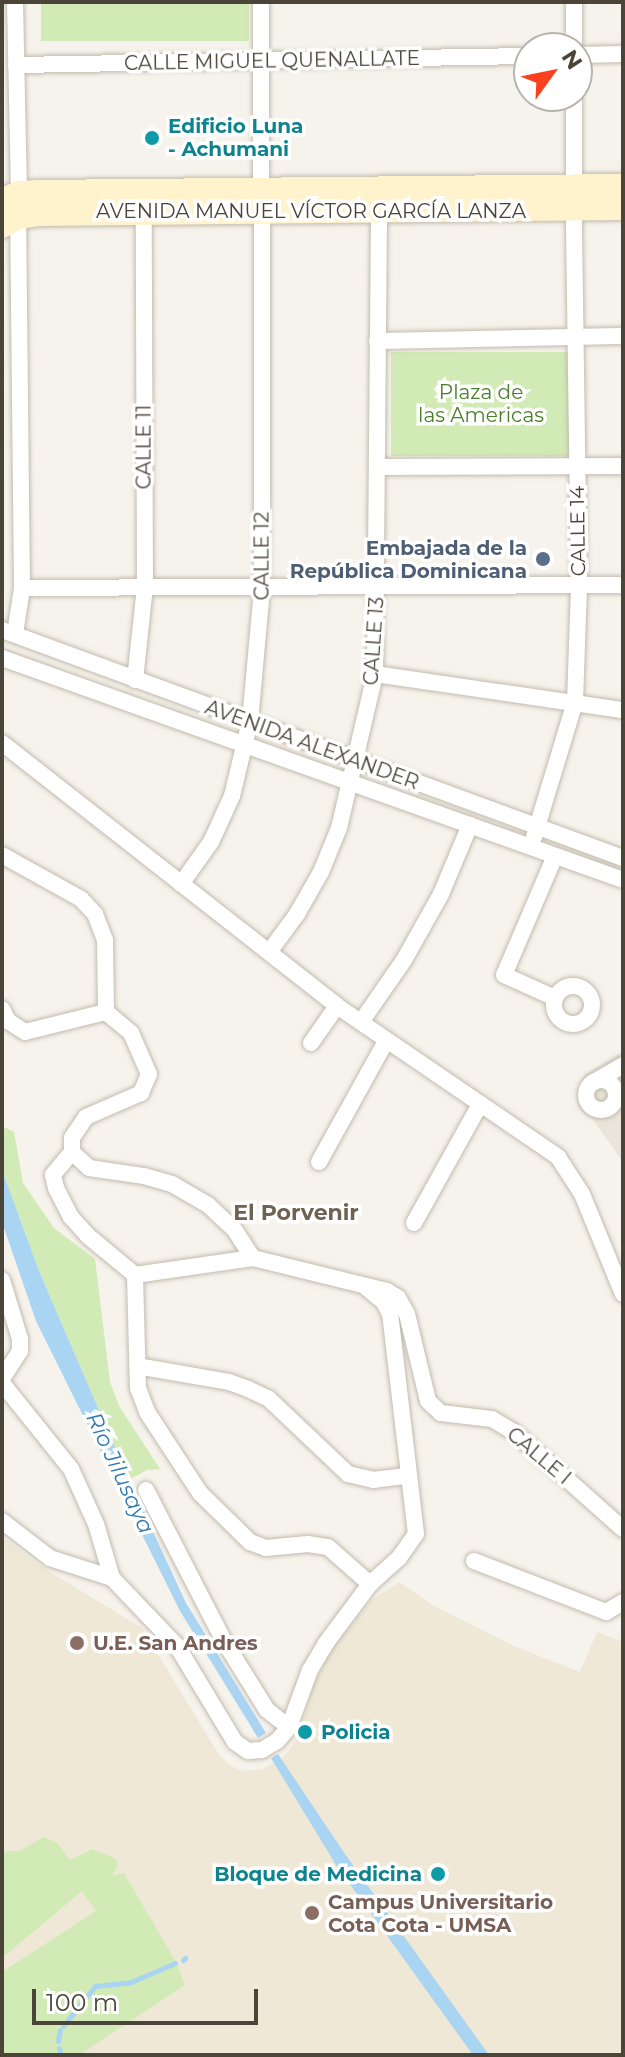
<!DOCTYPE html>
<html>
<head>
<meta charset="utf-8">
<style>
  body { margin:0 }
  #map { position:relative; width:625px; height:2057px; overflow:hidden; background:#f6f3ec; font-family:Montserrat,sans-serif }
  div>[style] { position:absolute }
  [style*='--x'] { left:calc(var(--x)*1px); top:calc(var(--y)*1px); width:calc(var(--w)*1px); rotate:calc(var(--a)*1deg) }
  .residential>* { inset:0; background:#eae5da }
  .education>* { inset:0; background:#efe8d6 }
  .green>* { inset:0; background:#d2eab5; transform-origin:0 0 }
  .water>* { inset:0; background:#a9d4f2 }
  .stream>* { height:5px; margin:-2.5px; padding:0 2.5px; transform-origin:2.5px; border-radius:2.5px; background:#a9d4f2 }
  .roads { filter:drop-shadow(0 0 2px #c2bbae) drop-shadow(0 0 2px #c2bbae) }
  .street>* { height:16px; margin:-8px; padding:0 8px; transform-origin:8px; border-radius:8px; background:#fff }
  .street>.ring { margin:-8px; padding:0; box-sizing:content-box; background:none; border:16px solid #fff; border-radius:50% }
  .secondary>* { height:24px; margin:-12px; padding:0 12px; transform-origin:12px; border-radius:12px; background:#fff3cd }
  .dots>* { width:22px; height:22px; translate:-50% -50%; box-sizing:border-box; border:4px solid #fff; border-radius:50% }
  span { translate:-50% -50%; white-space:nowrap; text-align:center; line-height:1.15; -webkit-text-stroke:7px #fff; paint-order:stroke }
  .street-label { font-size:20px; color:#4b4439 }
  .culture-label { font-size:20px; color:#0d838f; font-weight:700 }
  .left { translate:0 -50%; text-align:left }
  .right { translate:-100% -50%; text-align:right }
  .park-label { font-size:20px; color:#4a7f2a }
  .service-label { font-size:20px; color:#4e5e75; font-weight:700 }
  .education-label { font-size:20px; color:#785e54; font-weight:700 }
  .neighbourhood-label { font-size:22px; color:#6e6250; font-weight:700 }
  .water-label { font-size:22px; color:#2e7ab2; font-style:italic }
  .frame { position:absolute; inset:0; border:4px solid #4b4439; pointer-events:none }
  .north { position:absolute; left:513px; top:32px; width:80px; height:80px; box-sizing:border-box; background:#fff; border:2px solid #b7b4b0; border-radius:50%; rotate:57deg; font-size:22px; font-weight:700; line-height:32px; text-align:center; color:#4b4439 }
  .north::after { content:''; display:block; margin:auto; width:28px; height:36px; background:#fc3f1d; clip-path:polygon(50% 0,100% 100%,50% 72%,0 100%) }
  .scale { position:absolute; left:32px; top:1989px; width:226px; height:36px; box-sizing:border-box; border:4px solid #4b4439; border-top:0; padding-left:10px; font-size:24px; line-height:28px; white-space:nowrap; color:#4b4439; -webkit-text-stroke:6px #fff; paint-order:stroke }
</style>
</head>
<body>
<div id="map">
  <div class="residential">
    <i style="clip-path:polygon(623px 1051px,623px 1162px,593px 1120px,580px 1110px,577px 1095px,584px 1075px)"></i>
  </div>
  <div class="education">
    <i style="clip-path:polygon(2px 1537px,45px 1569px,142px 1628px,218px 1753px,228px 1764px,242px 1771px,262px 1769px,281px 1759px,290px 1749px,300px 1733px,315px 1681px,331px 1650px,372px 1600px,399px 1582px,434px 1606px,514px 1646px,580px 1672px,597px 1632px,623px 1642px,623px 2055px,2px 2055px)"></i>
  </div>
  <div class="green">
    <i style="left:41px;top:2px;width:208px;height:39px"></i>
    <i style="left:391px;top:352px;width:180px;height:104px"></i>
    <i style="clip-path:polygon(2px 1126px,14px 1132px,23px 1183px,54px 1228px,95px 1259px,110px 1382px,119px 1406px,160px 1469px,147px 1470px,129px 1480px,39px 1271px,2px 1170px)"></i>
    <i style="clip-path:polygon(44px 1837px,57px 1843px,70px 1860px,92px 1849px,116px 1859px,118px 1865px,112px 1876px,124px 1873px,176px 1962px,185px 1985px,79px 2055px,2px 2055px,2px 1972px,96px 1911px,82px 1891px,2px 1958px,2px 1855px,7px 1851px,19px 1851px)"></i>
  </div>
  <div class="water">
    <i style="clip-path:polygon(2px 1170px,39px 1271px,129px 1480px,186px 1603px,266px 1733px,258px 1738px,180px 1611px,36px 1321px,2px 1222px)"></i>
    <i style="clip-path:polygon(278px 1754px,345px 1854px,489px 2055px,473px 2055px,336px 1865px,271px 1758px)"></i>
  </div>
  <div class="stream">
    <i style="--x:183;--y:1960;--w:3;--a:-45"></i>
    <i style="--x:63;--y:2026;--w:51;--a:-51.3"></i>
    <i style="--x:95;--y:1986;--w:36;--a:-6"></i>
    <i style="--x:131;--y:1982;--w:48;--a:-23.4"></i>
    <i style="--x:58;--y:2041;--w:11;--a:-80"></i>
    <i style="--x:59;--y:2048;--w:7;--a:74"></i>
  </div>
  <div class="roads">
    <div class="street">
      <i style="--x:15;--y:2;--w:191;--a:88.8"></i>
      <i style="--x:261;--y:2;--w:188;--a:90"></i>
      <i style="--x:574;--y:2;--w:46;--a:90"></i>
      <i style="--x:577;--y:55;--w:46;--a:-1.2"></i>
      <i style="--x:16;--y:65;--w:513;--a:-1.01"></i>
      <i style="--x:574;--y:187;--w:91;--a:-90"></i>
      <i style="--x:377;--y:341;--w:246;--a:-1.2"></i>
      <i style="--x:377;--y:467;--w:246;--a:-0.2"></i>
      <i style="--x:22;--y:588;--w:601;--a:-0.29"></i>
      <i style="--x:2;--y:630;--w:662;--a:20.16"></i>
      <i style="--x:15;--y:634;--w:47;--a:-81.3"></i>
      <i style="--x:22;--y:588;--w:371;--a:-90.6"></i>
      <i style="--x:2;--y:658;--w:659;--a:19.67"></i>
      <i style="--x:375;--y:674;--w:251;--a:8.3"></i>
      <i style="--x:135;--y:680;--w:95;--a:-83.9"></i>
      <i style="--x:145;--y:586;--w:373;--a:-90.2"></i>
      <i style="--x:2;--y:743;--w:426;--a:38.1"></i>
      <i style="--x:337;--y:1006;--w:268;--a:34.3"></i>
      <i style="--x:558;--y:1157;--w:44;--a:57"></i>
      <i style="--x:582;--y:1194;--w:108;--a:67.7"></i>
      <i style="--x:534;--y:837;--w:141;--a:-73.1"></i>
      <i style="--x:575;--y:702;--w:117;--a:-88"></i>
      <i style="--x:579;--y:585;--w:376;--a:-90.8"></i>
      <i style="--x:2;--y:855;--w:90;--a:29.1"></i>
      <i style="--x:81;--y:899;--w:21;--a:47"></i>
      <i style="--x:95;--y:914;--w:28;--a:69"></i>
      <i style="--x:105;--y:940;--w:72;--a:89.2"></i>
      <i style="--x:106;--y:1012;--w:33;--a:40"></i>
      <i style="--x:131;--y:1033;--w:45;--a:66.3"></i>
      <i style="--x:149;--y:1074;--w:21;--a:113"></i>
      <i style="--x:141;--y:1093;--w:60;--a:156.4"></i>
      <i style="--x:86;--y:1117;--w:25;--a:124"></i>
      <i style="--x:72;--y:1138;--w:14;--a:90"></i>
      <i style="--x:72;--y:1152;--w:23;--a:43"></i>
      <i style="--x:89;--y:1168;--w:56;--a:8.3"></i>
      <i style="--x:144;--y:1176;--w:29;--a:16"></i>
      <i style="--x:172;--y:1184;--w:42;--a:30.3"></i>
      <i style="--x:208;--y:1205;--w:35;--a:43"></i>
      <i style="--x:234;--y:1229;--w:35;--a:57"></i>
      <i style="--x:555;--y:856;--w:129;--a:113.2"></i>
      <i style="--x:504;--y:975;--w:56;--a:24.3"></i>
      <i style="--x:181;--y:884;--w:52;--a:-54.5"></i>
      <i style="--x:211;--y:842;--w:51;--a:-65.5"></i>
      <i style="--x:232;--y:796;--w:77;--a:-76.5"></i>
      <i style="--x:250;--y:721;--w:134;--a:-84.8"></i>
      <i style="--x:262;--y:588;--w:376;--a:-90"></i>
      <i style="--x:269;--y:952;--w:47;--a:-53.6"></i>
      <i style="--x:297;--y:914;--w:48;--a:-60.3"></i>
      <i style="--x:321;--y:872;--w:48;--a:-67.8"></i>
      <i style="--x:339;--y:828;--w:158;--a:-76.8"></i>
      <i style="--x:375;--y:674;--w:463;--a:-89.5"></i>
      <i class="ring" style="left:554px;top:986px;width:22px;height:22px"></i>
      <i style="--x:2;--y:1009;--w:13;--a:63"></i>
      <i style="--x:8;--y:1021;--w:20;--a:33"></i>
      <i style="--x:25;--y:1032;--w:83;--a:-13.9"></i>
      <i style="--x:361;--y:1022;--w:75;--a:-55.3"></i>
      <i style="--x:404;--y:960;--w:76;--a:-60.7"></i>
      <i style="--x:441;--y:894;--w:75;--a:-67.2"></i>
      <i style="--x:311;--y:1043;--w:45;--a:-54.9"></i>
      <i class="ring" style="left:586px;top:1080px;width:14px;height:14px"></i>
      <i style="--x:594;--y:1082;--w:34;--a:-30"></i>
      <i style="--x:72;--y:1152;--w:30;--a:130"></i>
      <i style="--x:53;--y:1175;--w:13;--a:77"></i>
      <i style="--x:56;--y:1188;--w:33;--a:63"></i>
      <i style="--x:71;--y:1217;--w:25;--a:48"></i>
      <i style="--x:88;--y:1236;--w:61;--a:39.7"></i>
      <i style="--x:135;--y:1275;--w:119;--a:-8.2"></i>
      <i style="--x:253;--y:1258;--w:138;--a:13.8"></i>
      <i style="--x:387;--y:1291;--w:13;--a:32"></i>
      <i style="--x:398;--y:1298;--w:18;--a:61"></i>
      <i style="--x:407;--y:1314;--w:89;--a:76.4"></i>
      <i style="--x:428;--y:1401;--w:18;--a:43"></i>
      <i style="--x:441;--y:1413;--w:51;--a:6.7"></i>
      <i style="--x:492;--y:1419;--w:26;--a:31"></i>
      <i style="--x:514;--y:1432;--w:146;--a:41.7"></i>
      <i style="--x:319;--y:1162;--w:138;--a:-61"></i>
      <i style="--x:414;--y:1223;--w:134;--a:-60.9"></i>
      <i style="--x:135;--y:1275;--w:113;--a:88.5"></i>
      <i style="--x:138;--y:1388;--w:26;--a:69"></i>
      <i style="--x:147;--y:1412;--w:97;--a:56.8"></i>
      <i style="--x:200;--y:1493;--w:70;--a:44.4"></i>
      <i style="--x:250;--y:1542;--w:17;--a:21"></i>
      <i style="--x:266;--y:1548;--w:42;--a:-5.4"></i>
      <i style="--x:308;--y:1544;--w:20;--a:9"></i>
      <i style="--x:328;--y:1547;--w:56;--a:41.4"></i>
      <i style="--x:2;--y:1280;--w:62;--a:73"></i>
      <i style="--x:20;--y:1339;--w:12;--a:90"></i>
      <i style="--x:20;--y:1351;--w:33;--a:123"></i>
      <i style="--x:137;--y:1366;--w:93;--a:9.9"></i>
      <i style="--x:229;--y:1382;--w:20;--a:20"></i>
      <i style="--x:248;--y:1389;--w:23;--a:25"></i>
      <i style="--x:269;--y:1399;--w:109;--a:43.5"></i>
      <i style="--x:348;--y:1474;--w:26;--a:13"></i>
      <i style="--x:373;--y:1480;--w:34;--a:-7"></i>
      <i style="--x:2;--y:1383;--w:110;--a:51.3"></i>
      <i style="--x:71;--y:1469;--w:60;--a:65.6"></i>
      <i style="--x:96;--y:1524;--w:56;--a:73.5"></i>
      <i style="--x:112;--y:1578;--w:94;--a:46.3"></i>
      <i style="--x:177;--y:1646;--w:112;--a:58.9"></i>
      <i style="--x:235;--y:1742;--w:16;--a:35"></i>
      <i style="--x:248;--y:1751;--w:14;--a:-4"></i>
      <i style="--x:262;--y:1750;--w:17;--a:-31"></i>
      <i style="--x:277;--y:1741;--w:18;--a:-49"></i>
      <i style="--x:289;--y:1727;--w:61;--a:-69.8"></i>
      <i style="--x:310;--y:1670;--w:31;--a:-59"></i>
      <i style="--x:326;--y:1643;--w:74;--a:-53.3"></i>
      <i style="--x:370;--y:1584;--w:39;--a:-42"></i>
      <i style="--x:399;--y:1558;--w:29;--a:-55"></i>
      <i style="--x:416;--y:1534;--w:222;--a:-96.7"></i>
      <i style="--x:390;--y:1314;--w:13;--a:-117"></i>
      <i style="--x:384;--y:1302;--w:22;--a:-141"></i>
      <i style="--x:146;--y:1490;--w:170;--a:62.7"></i>
      <i style="--x:224;--y:1641;--w:81;--a:58.1"></i>
      <i style="--x:267;--y:1710;--w:28;--a:38"></i>
      <i style="--x:2;--y:1521;--w:61;--a:37.6"></i>
      <i style="--x:50;--y:1558;--w:65;--a:17.9"></i>
      <i style="--x:474;--y:1561;--w:142;--a:21.1"></i>
      <i style="--x:606;--y:1612;--w:20;--a:-30"></i>
    </div>
    <div class="secondary">
      <i style="--x:2;--y:200;--w:18;--a:-22"></i>
      <i style="--x:19;--y:193;--w:20;--a:-3"></i>
      <i style="--x:39;--y:192;--w:584;--a:-0.59"></i>
      <i style="--x:2;--y:226;--w:18;--a:-29"></i>
      <i style="--x:18;--y:217;--w:22;--a:-8"></i>
      <i style="--x:40;--y:214;--w:583;--a:-0.59"></i>
    </div>
  </div>
  <div class="dots">
    <i style="left:152px;top:138px;background:#0f9aa8"></i>
    <i style="left:543px;top:559px;background:#5c6f8a"></i>
    <i style="left:77px;top:1643px;background:#8d6e63"></i>
    <i style="left:305px;top:1732px;background:#0f9aa8"></i>
    <i style="left:438px;top:1874px;background:#0f9aa8"></i>
    <i style="left:312px;top:1913px;background:#8d6e63"></i>
  </div>
  <div class="street-label">
    <span style="left:272px;top:61px;rotate:-1deg">CALLE MIGUEL QUENALLATE</span>
    <span style="left:311px;top:211px">AVENIDA MANUEL VÍCTOR GARCÍA LANZA</span>
    <span style="left:144px;top:447px;rotate:-90deg">CALLE 11</span>
    <span style="left:578px;top:531px;rotate:-91deg">CALLE 14</span>
    <span style="left:262px;top:556px;rotate:-90deg">CALLE 12</span>
    <span style="left:374px;top:641px;rotate:-86deg">CALLE 13</span>
    <span style="left:312px;top:745px;rotate:20deg">AVENIDA ALEXANDER</span>
    <span style="left:539px;top:1456px;rotate:40deg">CALLE I</span>
  </div>
  <div class="culture-label">
    <span class="left" style="left:168px;top:138px">Edificio Luna<br>- Achumani</span>
    <span class="left" style="left:321px;top:1732px">Policia</span>
    <span class="right" style="left:422px;top:1874px">Bloque de Medicina</span>
  </div>
  <div class="park-label">
    <span style="left:481px;top:404px">Plaza de<br>las Americas</span>
  </div>
  <div class="service-label">
    <span class="right" style="left:527px;top:560px">Embajada de la<br>República Dominicana</span>
  </div>
  <div class="education-label">
    <span class="left" style="left:93px;top:1643px">U.E. San Andres</span>
    <span class="left" style="left:328px;top:1914px">Campus Universitario<br>Cota Cota - UMSA</span>
  </div>
  <div class="neighbourhood-label">
    <span style="left:296px;top:1213px">El Porvenir</span>
  </div>
  <div class="water-label">
    <span style="left:120px;top:1473px;rotate:65deg">Río Jilusaya</span>
  </div>
  <div class="frame"></div>
  <div class="north">N</div>
  <div class="scale">100 m</div>
</div>
</body>
</html>
